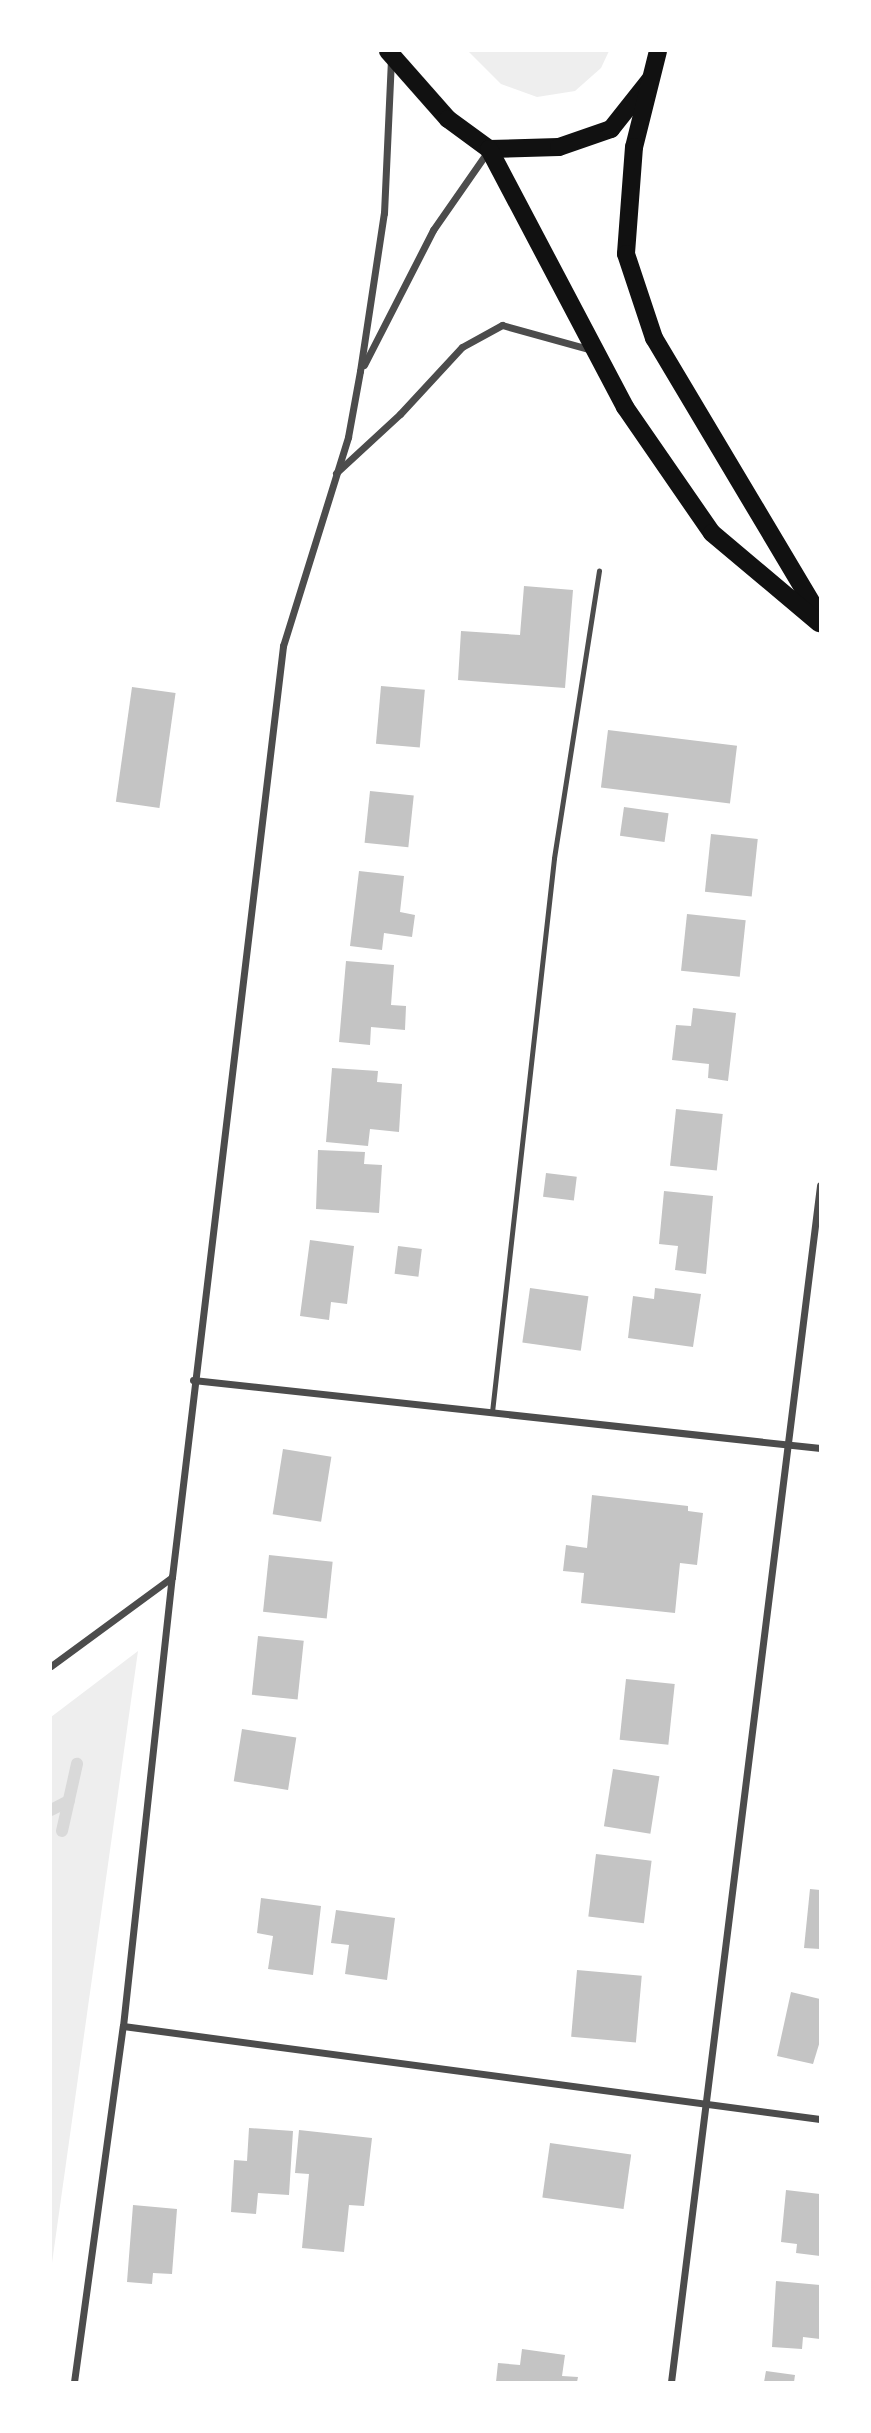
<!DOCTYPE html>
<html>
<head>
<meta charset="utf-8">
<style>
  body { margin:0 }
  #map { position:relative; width:871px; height:2433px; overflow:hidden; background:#fff; font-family:Jost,sans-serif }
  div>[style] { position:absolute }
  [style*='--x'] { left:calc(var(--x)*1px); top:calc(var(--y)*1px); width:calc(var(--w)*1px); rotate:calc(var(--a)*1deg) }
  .green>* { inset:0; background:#eee }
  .stream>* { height:12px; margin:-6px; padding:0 6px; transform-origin:6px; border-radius:6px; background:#d9d9d9 }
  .building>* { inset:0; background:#c4c4c4; transform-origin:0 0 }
  .service>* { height:5px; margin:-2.5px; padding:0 2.5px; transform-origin:2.5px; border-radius:2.5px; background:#4c4c4c }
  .minor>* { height:7px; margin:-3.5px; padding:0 3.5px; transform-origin:3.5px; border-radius:3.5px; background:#4c4c4c }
  .primary>* { height:18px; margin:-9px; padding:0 9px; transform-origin:9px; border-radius:9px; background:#111 }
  span { translate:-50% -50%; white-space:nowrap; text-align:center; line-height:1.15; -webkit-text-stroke:7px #fff; paint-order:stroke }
  .frame { position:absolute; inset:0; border:52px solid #fff; pointer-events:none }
</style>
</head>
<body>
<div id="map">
  <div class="green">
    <i style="clip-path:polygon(468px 51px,609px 51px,601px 68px,575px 91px,537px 97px,501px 84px)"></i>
    <i style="clip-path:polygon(138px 1651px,51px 2270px,51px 1717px)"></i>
  </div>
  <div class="stream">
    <i style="--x:51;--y:1810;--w:20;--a:-27"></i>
    <i style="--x:62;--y:1831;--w:69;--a:-77.4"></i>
  </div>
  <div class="building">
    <i style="clip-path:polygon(524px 586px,573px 590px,565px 688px,458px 680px,461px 631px,520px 635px)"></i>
    <i style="left:381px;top:686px;width:44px;height:58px;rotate:5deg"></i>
    <i style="left:132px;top:687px;width:44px;height:116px;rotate:8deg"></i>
    <i style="left:608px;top:730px;width:130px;height:58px;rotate:7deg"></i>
    <i style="left:370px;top:791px;width:44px;height:52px;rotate:6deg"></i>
    <i style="left:624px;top:807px;width:45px;height:29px;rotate:8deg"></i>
    <i style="left:711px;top:834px;width:47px;height:58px;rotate:6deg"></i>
    <i style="clip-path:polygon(359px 871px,404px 876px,400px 912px,415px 915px,412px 937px,384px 933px,382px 950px,350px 946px)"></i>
    <i style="left:687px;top:914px;width:59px;height:57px;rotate:6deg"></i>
    <i style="clip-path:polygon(346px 961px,394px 965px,391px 1005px,406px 1006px,405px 1030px,371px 1027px,370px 1045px,339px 1042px)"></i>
    <i style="clip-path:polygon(693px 1008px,736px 1013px,728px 1081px,708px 1078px,709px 1064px,672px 1060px,676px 1025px,691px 1026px)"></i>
    <i style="clip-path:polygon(332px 1068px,378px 1071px,377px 1082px,402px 1084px,399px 1132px,370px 1129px,368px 1146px,326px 1142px)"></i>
    <i style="left:676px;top:1109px;width:47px;height:57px;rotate:6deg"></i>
    <i style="clip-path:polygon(318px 1150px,365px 1152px,364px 1164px,382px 1165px,379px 1213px,316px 1209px)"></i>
    <i style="left:546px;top:1173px;width:31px;height:24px;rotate:7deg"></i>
    <i style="clip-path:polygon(664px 1191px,713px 1196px,706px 1274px,675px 1270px,678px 1246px,659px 1244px)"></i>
    <i style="clip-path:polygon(310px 1240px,354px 1246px,347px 1304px,331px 1302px,329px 1320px,300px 1316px)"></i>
    <i style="left:398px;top:1246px;width:24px;height:28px;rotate:7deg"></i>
    <i style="left:530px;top:1288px;width:59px;height:55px;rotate:8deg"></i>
    <i style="clip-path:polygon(655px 1288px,701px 1294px,693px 1347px,628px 1338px,633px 1296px,654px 1299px)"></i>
    <i style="left:283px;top:1449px;width:49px;height:66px;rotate:9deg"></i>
    <i style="clip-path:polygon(592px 1495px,688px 1506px,688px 1511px,703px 1513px,697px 1565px,680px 1563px,675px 1613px,581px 1603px,584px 1573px,563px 1571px,566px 1545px,587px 1548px)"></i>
    <i style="left:269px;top:1555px;width:64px;height:57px;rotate:6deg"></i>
    <i style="left:258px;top:1636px;width:46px;height:59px;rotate:6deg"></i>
    <i style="left:626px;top:1679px;width:49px;height:61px;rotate:6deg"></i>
    <i style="left:242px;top:1729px;width:55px;height:53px;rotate:9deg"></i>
    <i style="left:613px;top:1769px;width:47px;height:58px;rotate:9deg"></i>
    <i style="left:596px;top:1854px;width:56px;height:63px;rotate:7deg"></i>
    <i style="clip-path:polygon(810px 1889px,820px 1890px,820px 1949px,804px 1948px)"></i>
    <i style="clip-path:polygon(261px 1898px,321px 1906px,313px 1975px,268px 1969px,273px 1936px,257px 1933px)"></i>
    <i style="clip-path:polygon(336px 1910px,395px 1918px,387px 1980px,345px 1974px,349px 1945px,331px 1943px)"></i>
    <i style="left:577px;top:1970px;width:65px;height:67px;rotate:5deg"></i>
    <i style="clip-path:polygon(791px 1992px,820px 1999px,820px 2041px,813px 2064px,777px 2056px)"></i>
    <i style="clip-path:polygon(249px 2128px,293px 2131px,289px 2195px,258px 2193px,256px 2214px,231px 2212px,234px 2160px,247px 2161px)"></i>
    <i style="clip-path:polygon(299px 2130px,372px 2138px,364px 2206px,349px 2205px,344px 2252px,302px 2248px,309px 2174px,295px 2173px)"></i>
    <i style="left:550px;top:2143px;width:82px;height:55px;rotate:8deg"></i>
    <i style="clip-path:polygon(786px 2190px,820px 2194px,820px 2256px,796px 2253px,797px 2244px,781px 2242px)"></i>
    <i style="clip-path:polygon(133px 2205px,177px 2209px,172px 2274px,153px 2273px,152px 2284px,127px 2282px)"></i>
    <i style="clip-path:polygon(776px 2281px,820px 2285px,820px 2339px,803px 2337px,802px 2349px,772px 2347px)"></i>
    <i style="clip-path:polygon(522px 2349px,565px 2355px,562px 2376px,578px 2377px,577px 2382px,496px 2382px,498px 2363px,520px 2365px)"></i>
    <i style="clip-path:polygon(766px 2371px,795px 2375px,794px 2382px,764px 2382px)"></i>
  </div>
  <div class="service">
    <i style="--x:492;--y:1412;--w:557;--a:-83.61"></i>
    <i style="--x:554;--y:858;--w:291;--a:-81.1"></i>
  </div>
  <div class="minor">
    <i style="--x:364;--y:365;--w:152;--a:-62.9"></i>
    <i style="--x:433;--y:230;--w:96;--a:-55.2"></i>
    <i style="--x:336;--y:473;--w:87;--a:-42.7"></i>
    <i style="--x:400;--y:414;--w:91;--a:-47.2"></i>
    <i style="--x:462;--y:347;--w:46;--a:-28.8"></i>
    <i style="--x:502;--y:325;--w:93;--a:15.5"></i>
    <i style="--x:193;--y:1380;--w:631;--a:6.19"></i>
    <i style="--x:51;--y:1666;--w:150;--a:-36.3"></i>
    <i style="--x:172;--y:1577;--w:938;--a:-83.2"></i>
    <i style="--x:283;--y:646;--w:219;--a:-72.7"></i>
    <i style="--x:348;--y:437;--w:67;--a:-79.7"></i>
    <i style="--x:360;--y:371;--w:160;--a:-81.4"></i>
    <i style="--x:384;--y:213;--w:155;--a:-87.4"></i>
    <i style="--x:123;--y:2026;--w:703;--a:7.6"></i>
    <i style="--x:74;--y:2382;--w:359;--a:-82.2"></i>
    <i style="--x:123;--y:2026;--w:452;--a:-83.8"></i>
    <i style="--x:671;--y:2382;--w:1206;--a:-82.9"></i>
  </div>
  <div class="primary">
    <i style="--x:388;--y:51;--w:91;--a:48.6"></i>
    <i style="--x:448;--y:119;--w:51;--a:36.2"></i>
    <i style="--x:489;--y:149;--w:70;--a:-1.6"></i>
    <i style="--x:559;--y:147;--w:55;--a:-19.1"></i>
    <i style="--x:611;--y:129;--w:63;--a:-51.5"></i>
    <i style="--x:658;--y:51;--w:99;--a:104"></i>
    <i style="--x:634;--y:147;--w:107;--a:94.3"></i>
    <i style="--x:626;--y:254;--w:89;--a:71.6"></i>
    <i style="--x:654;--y:338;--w:324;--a:59.2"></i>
    <i style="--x:489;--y:149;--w:292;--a:62.2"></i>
    <i style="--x:625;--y:407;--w:153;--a:55.4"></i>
    <i style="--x:712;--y:533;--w:140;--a:40.1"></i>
  </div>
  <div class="frame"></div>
</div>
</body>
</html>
